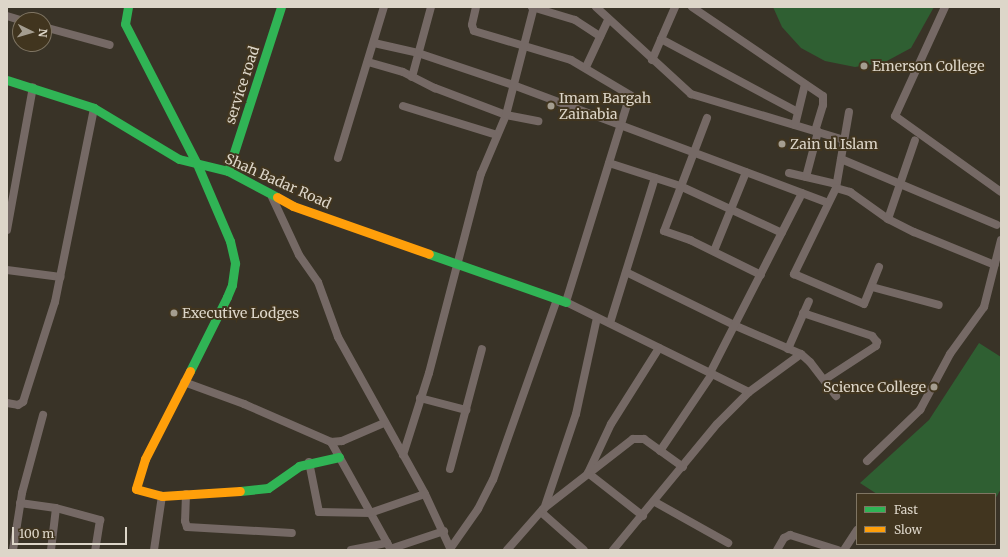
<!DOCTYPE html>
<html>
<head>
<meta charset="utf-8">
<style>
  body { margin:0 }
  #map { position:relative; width:1008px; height:557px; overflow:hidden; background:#393327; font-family:Merriweather,serif }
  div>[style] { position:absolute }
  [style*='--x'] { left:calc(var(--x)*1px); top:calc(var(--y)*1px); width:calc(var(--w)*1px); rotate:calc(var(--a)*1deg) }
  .green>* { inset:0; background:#2f5f32 }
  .street>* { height:8px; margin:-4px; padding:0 4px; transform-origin:4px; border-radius:4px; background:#756965 }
  .fast>* { height:9px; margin:-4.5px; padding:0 4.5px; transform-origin:4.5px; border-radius:4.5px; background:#30b455 }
  .slow>* { height:9px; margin:-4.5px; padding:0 4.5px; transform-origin:4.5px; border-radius:4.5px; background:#ff9f0a }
  .dots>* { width:11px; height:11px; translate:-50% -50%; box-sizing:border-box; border:2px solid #41351f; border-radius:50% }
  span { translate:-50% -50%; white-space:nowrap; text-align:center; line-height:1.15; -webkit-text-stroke:4px #41351f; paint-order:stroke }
  .poi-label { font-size:14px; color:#ddd6c9 }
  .left { translate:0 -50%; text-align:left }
  .right { translate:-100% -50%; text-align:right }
  .street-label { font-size:14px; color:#ddd6c9 }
  .frame { position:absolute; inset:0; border:8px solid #ddd6c9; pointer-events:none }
  .legend { position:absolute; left:856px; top:493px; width:140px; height:52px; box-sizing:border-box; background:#41351f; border:1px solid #7f7563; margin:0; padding:5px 7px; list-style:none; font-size:12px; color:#ddd6c9 }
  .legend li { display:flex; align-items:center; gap:8px; height:20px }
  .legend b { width:20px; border:1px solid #7f7563 }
  .north { position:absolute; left:12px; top:12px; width:40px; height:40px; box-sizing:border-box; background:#41351f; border:1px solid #7f7563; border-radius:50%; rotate:95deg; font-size:11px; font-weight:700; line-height:16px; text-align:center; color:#ddd6c9 }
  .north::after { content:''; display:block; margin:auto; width:14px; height:18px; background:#a49d90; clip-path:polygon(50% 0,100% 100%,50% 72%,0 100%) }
  .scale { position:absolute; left:12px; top:527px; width:115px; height:18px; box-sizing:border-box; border:2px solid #ddd6c9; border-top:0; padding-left:5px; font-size:12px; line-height:14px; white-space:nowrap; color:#ddd6c9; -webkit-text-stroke:3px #41351f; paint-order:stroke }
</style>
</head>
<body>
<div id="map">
  <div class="green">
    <i style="clip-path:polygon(773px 7px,934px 7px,911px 48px,885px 62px,855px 67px,825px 61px,801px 48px,782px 27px)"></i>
    <i style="clip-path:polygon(979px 343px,1001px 357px,1001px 489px,995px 499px,995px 494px,877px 494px,860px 483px,929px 420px)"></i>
  </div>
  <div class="street">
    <i style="--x:476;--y:7;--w:18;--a:103"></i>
    <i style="--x:472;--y:25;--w:6;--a:72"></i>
    <i style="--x:474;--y:31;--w:101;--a:16.6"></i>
    <i style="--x:571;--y:60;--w:69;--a:30.7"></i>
    <i style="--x:630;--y:95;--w:217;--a:107.2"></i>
    <i style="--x:566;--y:302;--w:204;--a:26.2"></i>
    <i style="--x:532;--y:7;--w:45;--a:16.8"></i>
    <i style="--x:575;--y:20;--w:30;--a:33"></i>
    <i style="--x:596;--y:7;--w:129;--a:42.5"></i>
    <i style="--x:691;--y:94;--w:160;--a:16.7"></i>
    <i style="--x:692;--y:7;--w:158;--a:34.2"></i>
    <i style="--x:823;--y:96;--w:9;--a:90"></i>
    <i style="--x:823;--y:105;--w:27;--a:107"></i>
    <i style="--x:945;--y:7;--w:120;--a:114.6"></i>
    <i style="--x:895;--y:116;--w:130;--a:35.6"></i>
    <i style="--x:7;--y:16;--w:14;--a:17"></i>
    <i style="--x:44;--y:27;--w:68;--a:15.3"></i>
    <i style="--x:661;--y:39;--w:155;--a:28.1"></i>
    <i style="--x:374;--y:43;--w:45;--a:12.8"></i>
    <i style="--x:418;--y:53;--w:100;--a:18.6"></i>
    <i style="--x:513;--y:85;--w:336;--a:20.5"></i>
    <i style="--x:652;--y:60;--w:58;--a:-66.5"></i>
    <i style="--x:368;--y:62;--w:36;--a:16"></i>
    <i style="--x:403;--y:72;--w:36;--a:27"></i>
    <i style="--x:435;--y:88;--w:76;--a:20.8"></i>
    <i style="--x:506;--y:115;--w:33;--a:11"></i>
    <i style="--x:586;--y:67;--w:52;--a:-64.9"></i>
    <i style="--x:412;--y:77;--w:73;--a:-74.8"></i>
    <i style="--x:403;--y:106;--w:98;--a:17.1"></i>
    <i style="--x:849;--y:112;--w:77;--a:99.7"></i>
    <i style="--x:836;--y:188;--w:96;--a:116"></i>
    <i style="--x:794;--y:274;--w:76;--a:23.2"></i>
    <i style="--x:864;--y:304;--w:40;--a:-68"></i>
    <i style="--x:707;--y:118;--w:121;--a:110.8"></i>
    <i style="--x:664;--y:231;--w:28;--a:19"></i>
    <i style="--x:690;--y:240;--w:79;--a:26.2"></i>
    <i style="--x:795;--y:125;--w:42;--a:-76.3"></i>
    <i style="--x:338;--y:158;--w:158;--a:-73.1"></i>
    <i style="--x:841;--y:159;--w:169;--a:22.9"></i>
    <i style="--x:609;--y:163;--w:75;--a:17.9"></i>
    <i style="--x:680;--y:186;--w:112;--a:24.7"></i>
    <i style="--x:789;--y:173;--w:48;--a:13.2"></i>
    <i style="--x:806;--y:177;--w:47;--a:-75.1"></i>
    <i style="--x:836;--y:188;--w:15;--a:16"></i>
    <i style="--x:850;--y:192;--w:47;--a:35.4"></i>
    <i style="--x:888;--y:219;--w:29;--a:27"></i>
    <i style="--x:914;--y:232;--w:87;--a:22.2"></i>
    <i style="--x:272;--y:197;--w:64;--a:65"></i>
    <i style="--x:299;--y:255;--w:33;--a:55"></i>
    <i style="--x:318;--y:282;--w:59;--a:70"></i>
    <i style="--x:338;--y:337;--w:179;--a:61"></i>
    <i style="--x:425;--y:494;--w:62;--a:65.1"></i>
    <i style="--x:888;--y:219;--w:83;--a:-71.1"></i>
    <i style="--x:7;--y:230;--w:145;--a:-79.7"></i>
    <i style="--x:714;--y:251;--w:85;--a:-67.9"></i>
    <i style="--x:7;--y:270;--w:54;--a:7.4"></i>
    <i style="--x:626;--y:272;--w:123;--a:26.1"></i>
    <i style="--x:736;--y:326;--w:71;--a:23.3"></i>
    <i style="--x:801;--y:354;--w:12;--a:42"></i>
    <i style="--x:810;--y:362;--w:43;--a:52.6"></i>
    <i style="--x:872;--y:287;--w:69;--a:15"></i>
    <i style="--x:803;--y:313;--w:73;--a:18.4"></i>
    <i style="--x:872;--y:336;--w:8;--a:50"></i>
    <i style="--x:877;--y:342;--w:4;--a:104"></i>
    <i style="--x:876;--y:346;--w:62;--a:146.8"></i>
    <i style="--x:610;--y:323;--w:152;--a:-72.8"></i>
    <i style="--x:788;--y:349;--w:52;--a:-66.4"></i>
    <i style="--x:710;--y:373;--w:202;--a:-62.9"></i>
    <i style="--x:184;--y:382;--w:64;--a:20.1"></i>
    <i style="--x:244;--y:404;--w:95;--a:23.6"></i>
    <i style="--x:331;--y:442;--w:11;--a:-5"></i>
    <i style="--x:342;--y:441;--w:46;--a:-23.2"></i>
    <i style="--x:420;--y:398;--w:48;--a:14.6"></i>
    <i style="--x:7;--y:403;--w:11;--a:10"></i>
    <i style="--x:18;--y:405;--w:6;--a:-31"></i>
    <i style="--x:23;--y:402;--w:105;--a:-72.3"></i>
    <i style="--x:55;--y:302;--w:198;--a:-78.6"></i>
    <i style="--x:331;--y:442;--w:124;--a:60.9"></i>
    <i style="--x:660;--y:451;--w:93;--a:-56"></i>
    <i style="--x:403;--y:455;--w:86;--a:-72.4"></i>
    <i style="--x:429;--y:373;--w:206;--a:-75.4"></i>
    <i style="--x:481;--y:174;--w:64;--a:-67"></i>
    <i style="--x:506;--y:115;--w:112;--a:-75.5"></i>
    <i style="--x:867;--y:461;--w:74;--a:-43.9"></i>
    <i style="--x:920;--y:410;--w:64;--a:-61.8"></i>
    <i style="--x:950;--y:354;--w:58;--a:-54.1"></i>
    <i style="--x:984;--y:307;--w:69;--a:-75.8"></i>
    <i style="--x:309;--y:462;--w:51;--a:78.7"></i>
    <i style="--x:319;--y:512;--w:51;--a:1.1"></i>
    <i style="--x:370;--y:513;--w:58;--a:-19.1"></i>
    <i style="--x:450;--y:469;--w:124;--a:-75.1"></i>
    <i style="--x:186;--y:494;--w:27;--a:92"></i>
    <i style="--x:185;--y:521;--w:6;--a:72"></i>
    <i style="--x:187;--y:527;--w:105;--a:3.3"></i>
    <i style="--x:655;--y:502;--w:84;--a:29.3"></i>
    <i style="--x:20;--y:503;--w:36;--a:8"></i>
    <i style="--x:56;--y:508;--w:46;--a:15.3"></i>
    <i style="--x:100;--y:520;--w:30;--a:99"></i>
    <i style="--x:544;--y:509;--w:100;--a:-71.4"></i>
    <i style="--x:576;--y:414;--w:98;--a:-77.7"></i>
    <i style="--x:541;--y:512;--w:57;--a:41.5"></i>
    <i style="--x:643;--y:516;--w:70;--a:-142"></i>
    <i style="--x:588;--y:473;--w:54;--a:-64.9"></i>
    <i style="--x:611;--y:424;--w:90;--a:-57.7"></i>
    <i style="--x:390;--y:549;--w:57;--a:-18.4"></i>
    <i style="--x:450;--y:549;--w:49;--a:-55"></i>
    <i style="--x:478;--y:509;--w:33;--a:-63"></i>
    <i style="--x:493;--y:480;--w:192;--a:-70.5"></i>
    <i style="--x:13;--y:550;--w:58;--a:-81"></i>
    <i style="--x:22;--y:493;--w:81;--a:-74.9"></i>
    <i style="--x:51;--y:550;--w:42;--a:-83.2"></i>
    <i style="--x:154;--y:550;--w:55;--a:-81.6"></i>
    <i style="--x:351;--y:550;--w:37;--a:-11"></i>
    <i style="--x:507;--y:550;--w:55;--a:-48.7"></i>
    <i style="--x:543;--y:509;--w:114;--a:-37.9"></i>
    <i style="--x:633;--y:439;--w:11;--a:0"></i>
    <i style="--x:644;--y:439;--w:48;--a:35.7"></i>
    <i style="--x:613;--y:550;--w:163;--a:-50.5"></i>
    <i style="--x:717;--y:424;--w:45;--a:-45"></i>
    <i style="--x:749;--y:392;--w:64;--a:-36.2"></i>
    <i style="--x:777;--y:550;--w:14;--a:-60"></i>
    <i style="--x:784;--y:538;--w:7;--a:-27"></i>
    <i style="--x:790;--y:535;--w:50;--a:17.4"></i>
    <i style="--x:844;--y:550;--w:24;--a:-57"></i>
  </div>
  <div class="fast">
    <i style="--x:128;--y:7;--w:17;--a:100"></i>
    <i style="--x:125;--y:24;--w:157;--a:62.8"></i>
    <i style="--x:197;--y:164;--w:84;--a:66.8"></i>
    <i style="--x:230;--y:241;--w:23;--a:77"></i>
    <i style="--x:235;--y:263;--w:22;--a:98"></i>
    <i style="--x:232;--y:285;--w:13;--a:113"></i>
    <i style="--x:227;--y:297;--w:83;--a:116.6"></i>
    <i style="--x:7;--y:80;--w:91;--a:17.8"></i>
    <i style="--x:94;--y:108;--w:99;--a:31"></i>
    <i style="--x:179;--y:159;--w:50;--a:13.8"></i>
    <i style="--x:228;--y:171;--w:55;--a:28"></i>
    <i style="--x:228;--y:171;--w:172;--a:-72.1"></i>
    <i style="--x:429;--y:254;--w:145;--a:19.3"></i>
    <i style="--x:240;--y:491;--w:28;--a:-6"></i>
    <i style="--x:268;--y:488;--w:38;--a:-35"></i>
    <i style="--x:299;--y:466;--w:41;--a:-12.7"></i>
  </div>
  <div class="slow">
    <i style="--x:277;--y:197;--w:18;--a:29"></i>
    <i style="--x:293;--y:206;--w:144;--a:19.4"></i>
    <i style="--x:190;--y:371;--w:99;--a:117.1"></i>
    <i style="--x:145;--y:459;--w:31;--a:107"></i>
    <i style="--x:136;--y:489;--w:27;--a:15"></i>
    <i style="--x:162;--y:496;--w:78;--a:-3.7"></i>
  </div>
  <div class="dots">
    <i style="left:864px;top:66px;background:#a49d90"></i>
    <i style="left:551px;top:106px;background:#a49d90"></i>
    <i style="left:782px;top:144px;background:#a49d90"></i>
    <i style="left:174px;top:313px;background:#a49d90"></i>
    <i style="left:934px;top:387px;background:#a49d90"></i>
  </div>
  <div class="poi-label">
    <span class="left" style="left:872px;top:66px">Emerson College</span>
    <span class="left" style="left:559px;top:106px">Imam Bargah<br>Zainabia</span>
    <span class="left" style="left:790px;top:144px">Zain ul Islam</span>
    <span class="left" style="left:182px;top:313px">Executive Lodges</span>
    <span class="right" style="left:926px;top:387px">Science College</span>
  </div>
  <div class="street-label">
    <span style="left:242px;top:85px;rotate:-72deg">service road</span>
    <span style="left:278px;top:181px;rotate:24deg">Shah Badar Road</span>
  </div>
  <div class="frame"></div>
  <ul class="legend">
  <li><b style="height:5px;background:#30b455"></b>Fast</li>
  <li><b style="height:5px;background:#ff9f0a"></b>Slow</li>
  </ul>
  <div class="north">N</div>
  <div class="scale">100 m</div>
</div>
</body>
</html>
